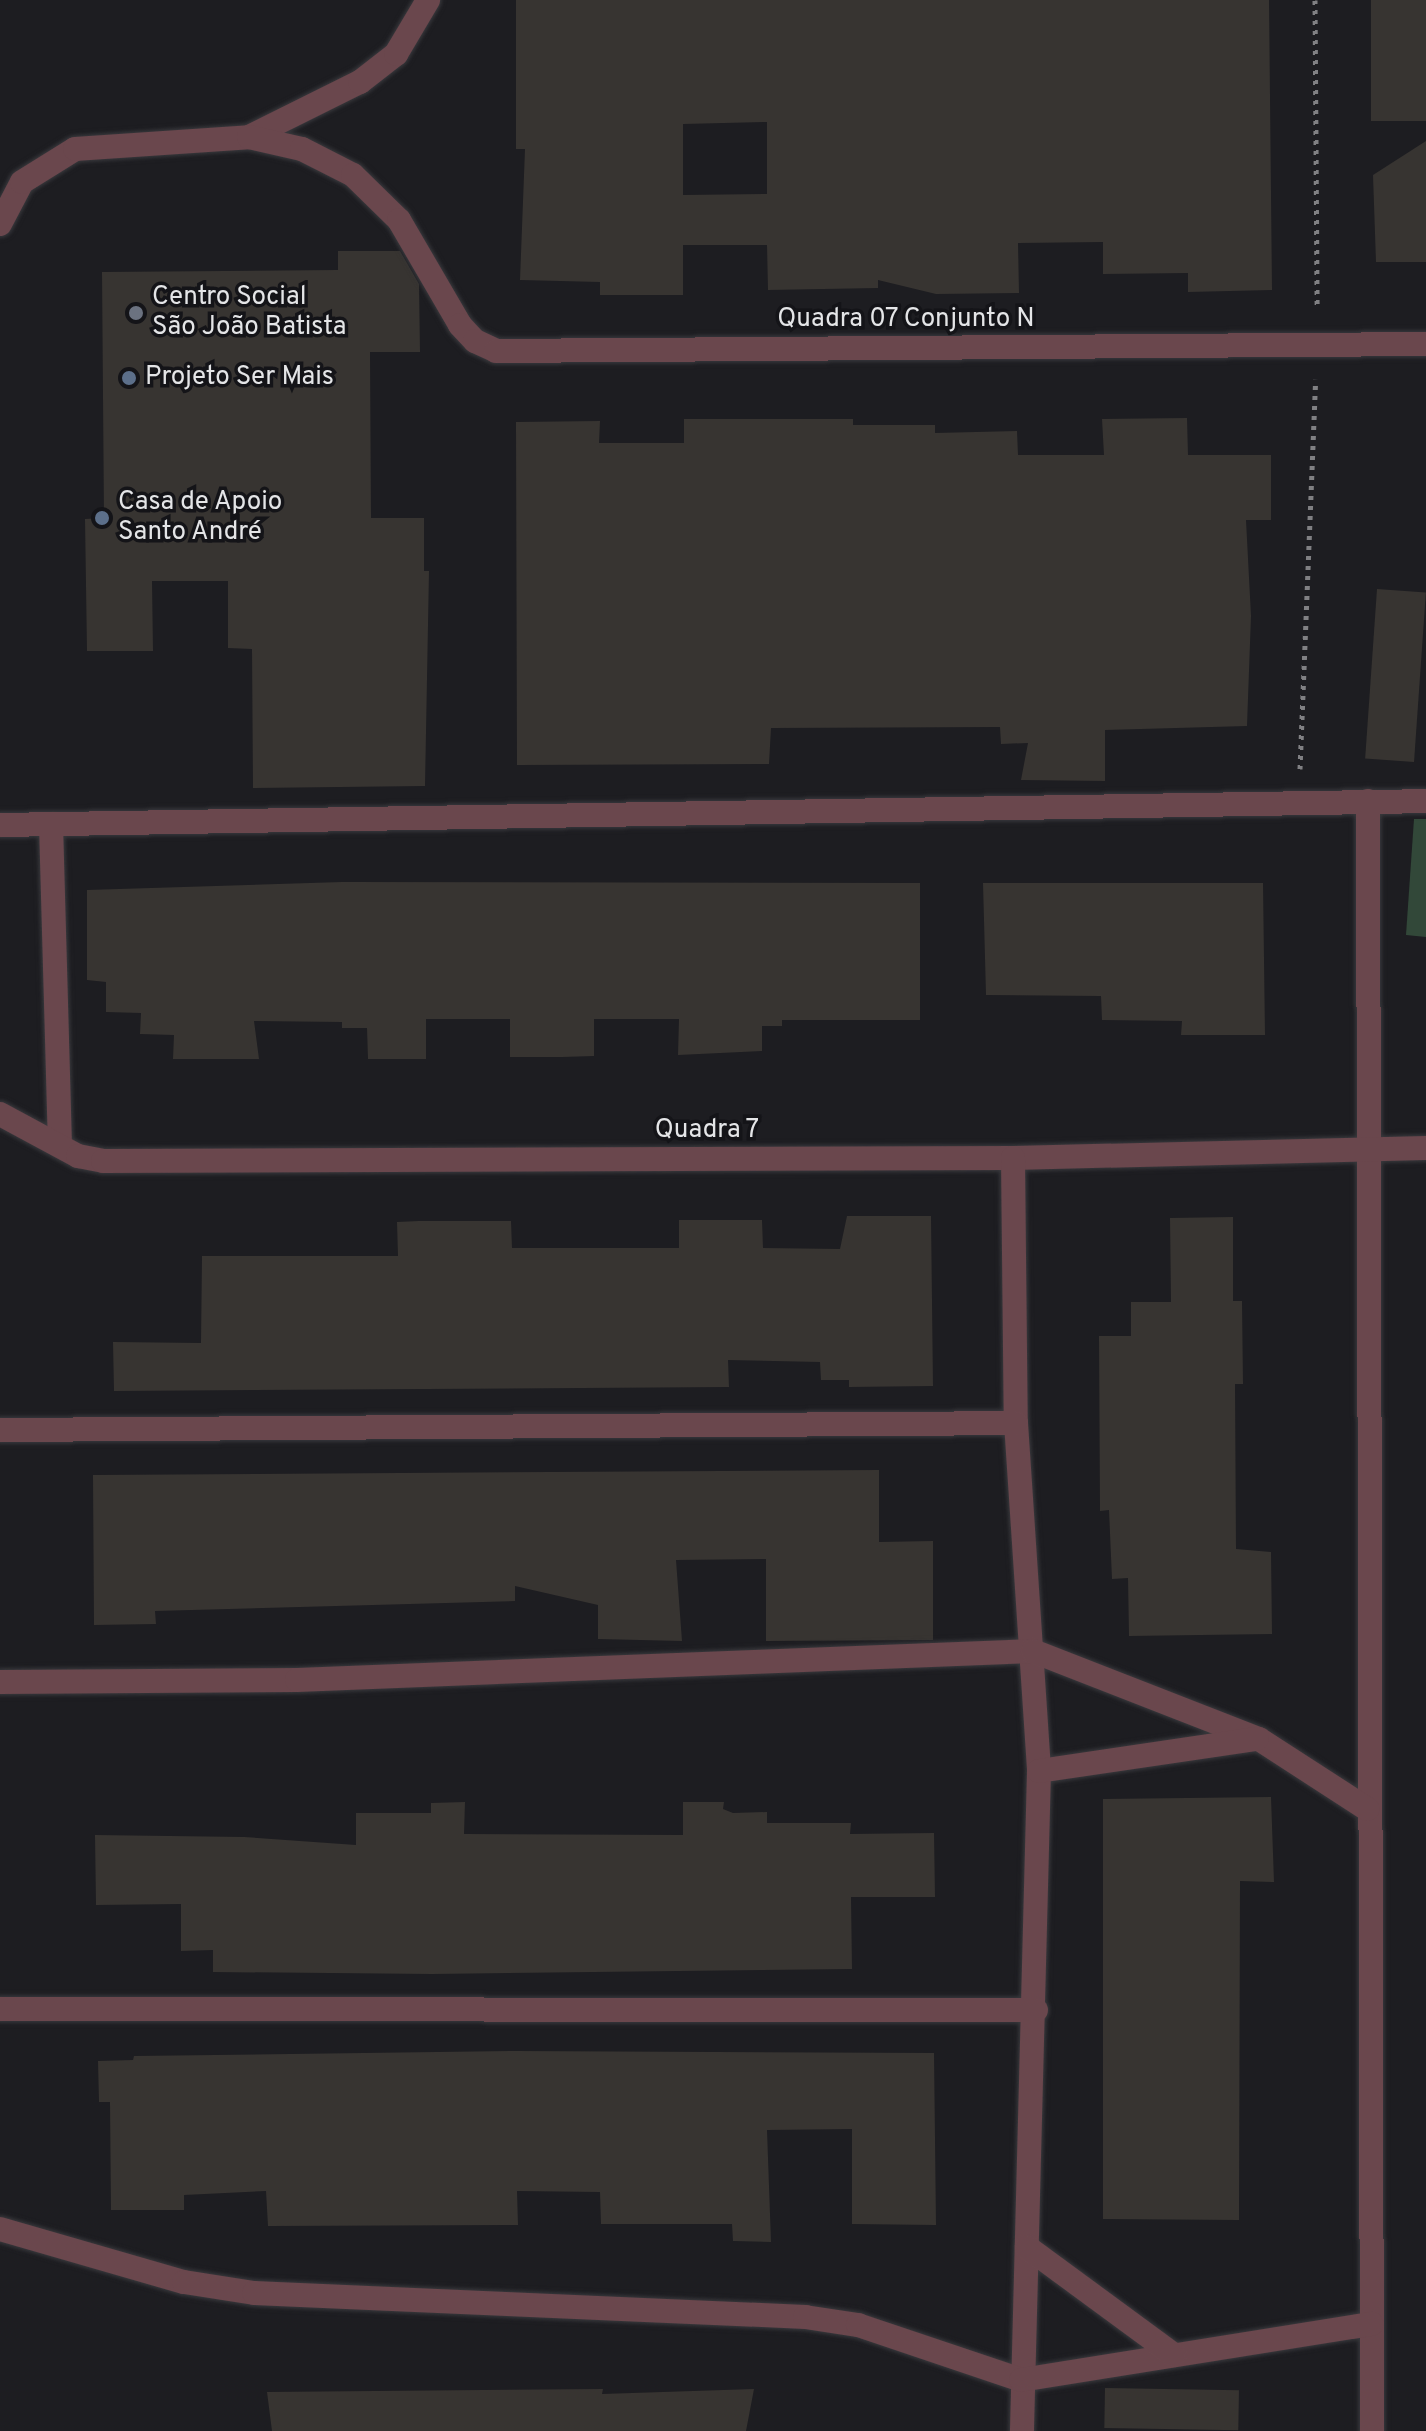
<!DOCTYPE html>
<html>
<head>
<meta charset="utf-8">
<style>
  body { margin:0 }
  #map { position:relative; width:1426px; height:2431px; overflow:hidden; background:#1d1d21; font-family:Overpass,sans-serif }
  div>[style] { position:absolute }
  [style*='--x'] { left:calc(var(--x)*1px); top:calc(var(--y)*1px); width:calc(var(--w)*1px); rotate:calc(var(--a)*1deg) }
  .green>* { inset:0; background:#324839 }
  .building>* { inset:0; background:#373431; transform-origin:0 0 }
  .path>* { height:5px; margin-top:-2.5px; transform-origin:0; background:repeating-linear-gradient(90deg,#808083 0 4px,transparent 0 10px) }
  .roads { filter:drop-shadow(0 0 2px #39393d) drop-shadow(0 0 2px #39393d) }
  .minor>* { height:24px; margin:-12px; padding:0 12px; transform-origin:12px; border-radius:12px; background:#6a474d }
  .dots>* { width:22px; height:22px; translate:-50% -50%; box-sizing:border-box; border:4px solid #141418; border-radius:50% }
  span { translate:-50% -50%; white-space:nowrap; text-align:center; line-height:1.15; -webkit-text-stroke:7px #141418; paint-order:stroke }
  .poi-label { font-size:26px; color:#e4e5e7 }
  .left { translate:0 -50%; text-align:left }
  .street-label { font-size:26px; color:#e4e5e7 }
</style>
</head>
<body>
<div id="map">
  <div class="green">
    <i style="clip-path:polygon(1414px 819px,1426px 819px,1426px 937px,1406px 935px)"></i>
  </div>
  <div class="building">
    <i style="clip-path:polygon(evenodd,516px 0,1269px 0,1272px 290px,1188px 292px,1188px 273px,1103px 274px,1103px 242px,1018px 243px,1019px 293px,936px 294px,878px 280px,878px 288px,768px 290px,767px 245px,683px 245px,683px 295px,600px 295px,600px 282px,520px 280px,525px 149px,516px 149px,516px 0,767px 122px,767px 194px,683px 195px,683px 124px,767px 122px)"></i>
    <i style="left:1371px;top:0;width:55px;height:121px"></i>
    <i style="clip-path:polygon(1426px 141px,1426px 262px,1376px 262px,1373px 175px)"></i>
    <i style="clip-path:polygon(338px 251px,400px 251px,419px 284px,420px 352px,370px 352px,371px 518px,424px 518px,424px 571px,429px 571px,425px 786px,253px 788px,252px 649px,228px 648px,228px 581px,152px 581px,153px 651px,87px 651px,85px 519px,104px 518px,102px 272px,338px 270px)"></i>
    <i style="clip-path:polygon(1187px 418px,1188px 455px,1271px 455px,1271px 520px,1246px 520px,1251px 616px,1247px 726px,1105px 730px,1105px 781px,1021px 780px,1028px 743px,1001px 744px,1000px 727px,771px 728px,769px 764px,517px 765px,516px 422px,600px 421px,599px 443px,684px 443px,684px 419px,853px 419px,853px 425px,935px 425px,935px 433px,1017px 431px,1018px 455px,1104px 455px,1102px 419px)"></i>
    <i style="left:1377px;top:589px;width:49px;height:170px;rotate:4deg"></i>
    <i style="clip-path:polygon(342px 882px,920px 883px,920px 1020px,782px 1020px,782px 1026px,762px 1026px,762px 1051px,678px 1055px,679px 1019px,594px 1019px,594px 1056px,562px 1057px,510px 1057px,510px 1019px,426px 1019px,426px 1059px,368px 1059px,367px 1028px,342px 1028px,342px 1022px,254px 1021px,259px 1059px,173px 1059px,174px 1035px,140px 1034px,141px 1013px,106px 1012px,106px 982px,87px 980px,87px 890px)"></i>
    <i style="clip-path:polygon(983px 883px,1263px 883px,1265px 1035px,1181px 1035px,1182px 1021px,1102px 1020px,1101px 996px,986px 995px)"></i>
    <i style="clip-path:polygon(847px 1216px,931px 1216px,933px 1386px,849px 1387px,849px 1380px,821px 1380px,820px 1362px,728px 1360px,729px 1387px,114px 1391px,113px 1342px,201px 1343px,202px 1256px,398px 1256px,397px 1222px,419px 1221px,511px 1221px,512px 1248px,679px 1248px,679px 1220px,762px 1220px,763px 1248px,840px 1249px)"></i>
    <i style="clip-path:polygon(1233px 1217px,1233px 1301px,1242px 1301px,1243px 1384px,1235px 1384px,1236px 1549px,1271px 1552px,1272px 1634px,1129px 1636px,1128px 1578px,1112px 1579px,1109px 1510px,1100px 1511px,1099px 1336px,1131px 1336px,1131px 1302px,1171px 1302px,1170px 1218px)"></i>
    <i style="clip-path:polygon(879px 1470px,879px 1542px,933px 1541px,933px 1640px,766px 1641px,766px 1559px,676px 1560px,682px 1641px,598px 1639px,598px 1605px,515px 1586px,515px 1601px,155px 1611px,156px 1624px,94px 1625px,93px 1475px)"></i>
    <i style="clip-path:polygon(1271px 1797px,1274px 1882px,1240px 1881px,1239px 2220px,1103px 2219px,1103px 1799px)"></i>
    <i style="clip-path:polygon(465px 1802px,464px 1834px,683px 1835px,683px 1802px,724px 1802px,723px 1809px,733px 1813px,767px 1812px,767px 1823px,851px 1823px,850px 1834px,934px 1833px,935px 1897px,851px 1897px,852px 1969px,432px 1974px,213px 1972px,213px 1950px,181px 1951px,181px 1904px,96px 1905px,95px 1835px,244px 1837px,356px 1845px,356px 1813px,431px 1813px,431px 1803px)"></i>
    <i style="clip-path:polygon(516px 2051px,934px 2053px,936px 2225px,852px 2224px,852px 2129px,767px 2130px,771px 2242px,733px 2241px,732px 2224px,601px 2224px,600px 2192px,517px 2191px,518px 2225px,268px 2226px,266px 2191px,184px 2195px,184px 2210px,111px 2210px,110px 2102px,99px 2102px,98px 2061px,133px 2060px,134px 2056px)"></i>
    <i style="left:1105px;top:2388px;width:134px;height:40px;rotate:1deg"></i>
    <i style="clip-path:polygon(603px 2389px,602px 2394px,754px 2389px,746px 2431px,272px 2431px,267px 2392px)"></i>
  </div>
  <div class="path">
    <i style="--x:1315;--y:0;--w:309;--a:89.6"></i>
    <i style="--x:1300;--y:769;--w:390;--a:-87.7"></i>
  </div>
  <div class="roads">
    <div class="minor">
      <i style="--x:249;--y:137;--w:124;--a:-26.4"></i>
      <i style="--x:360;--y:82;--w:46;--a:-37.9"></i>
      <i style="--x:396;--y:54;--w:63;--a:-59.3"></i>
      <i style="--x:0;--y:224;--w:47;--a:-62.4"></i>
      <i style="--x:22;--y:182;--w:62;--a:-31.9"></i>
      <i style="--x:75;--y:149;--w:174;--a:-3.9"></i>
      <i style="--x:249;--y:137;--w:54;--a:12.8"></i>
      <i style="--x:302;--y:149;--w:57;--a:27"></i>
      <i style="--x:353;--y:175;--w:64;--a:44.4"></i>
      <i style="--x:399;--y:220;--w:121;--a:59.8"></i>
      <i style="--x:460;--y:325;--w:22;--a:47"></i>
      <i style="--x:475;--y:341;--w:23;--a:25"></i>
      <i style="--x:496;--y:351;--w:930;--a:-0.43"></i>
      <i style="--x:1368;--y:801;--w:1630;--a:89.86"></i>
      <i style="--x:51;--y:824;--w:320;--a:88.4"></i>
      <i style="--x:0;--y:825;--w:1426;--a:-0.96"></i>
      <i style="--x:0;--y:1114;--w:89;--a:28.3"></i>
      <i style="--x:78;--y:1156;--w:25;--a:11"></i>
      <i style="--x:103;--y:1161;--w:910;--a:-0.19"></i>
      <i style="--x:1013;--y:1158;--w:413;--a:-1.4"></i>
      <i style="--x:1013;--y:1158;--w:265;--a:89.4"></i>
      <i style="--x:1016;--y:1423;--w:349;--a:86.2"></i>
      <i style="--x:1039;--y:1771;--w:660;--a:91.48"></i>
      <i style="--x:0;--y:1430;--w:1016;--a:-0.39"></i>
      <i style="--x:0;--y:1682;--w:297;--a:-0.4"></i>
      <i style="--x:297;--y:1680;--w:737;--a:-2.26"></i>
      <i style="--x:1033;--y:1651;--w:243;--a:21.3"></i>
      <i style="--x:1259;--y:1739;--w:129;--a:32.9"></i>
      <i style="--x:1039;--y:1771;--w:220;--a:-8.4"></i>
      <i style="--x:0;--y:2009;--w:1036;--a:0.06"></i>
      <i style="--x:0;--y:2229;--w:191;--a:16.1"></i>
      <i style="--x:184;--y:2282;--w:71;--a:8.9"></i>
      <i style="--x:254;--y:2293;--w:552;--a:2.49"></i>
      <i style="--x:805;--y:2317;--w:54;--a:8.6"></i>
      <i style="--x:858;--y:2325;--w:172;--a:18.6"></i>
      <i style="--x:1021;--y:2380;--w:355;--a:-9.1"></i>
      <i style="--x:1027;--y:2247;--w:182;--a:36.3"></i>
    </div>
  </div>
  <div class="dots">
    <i style="left:136px;top:313px;background:#6b7280"></i>
    <i style="left:129px;top:378px;background:#5c6f8a"></i>
    <i style="left:102px;top:518px;background:#5c6f8a"></i>
  </div>
  <div class="poi-label">
    <span class="left" style="left:152px;top:313px">Centro Social<br>São João Batista</span>
    <span class="left" style="left:145px;top:378px">Projeto Ser Mais</span>
    <span class="left" style="left:118px;top:518px">Casa de Apoio<br>Santo André</span>
  </div>
  <div class="street-label">
    <span style="left:906px;top:320px">Quadra 07 Conjunto N</span>
    <span style="left:707px;top:1131px">Quadra 7</span>
  </div>
</div>
</body>
</html>
